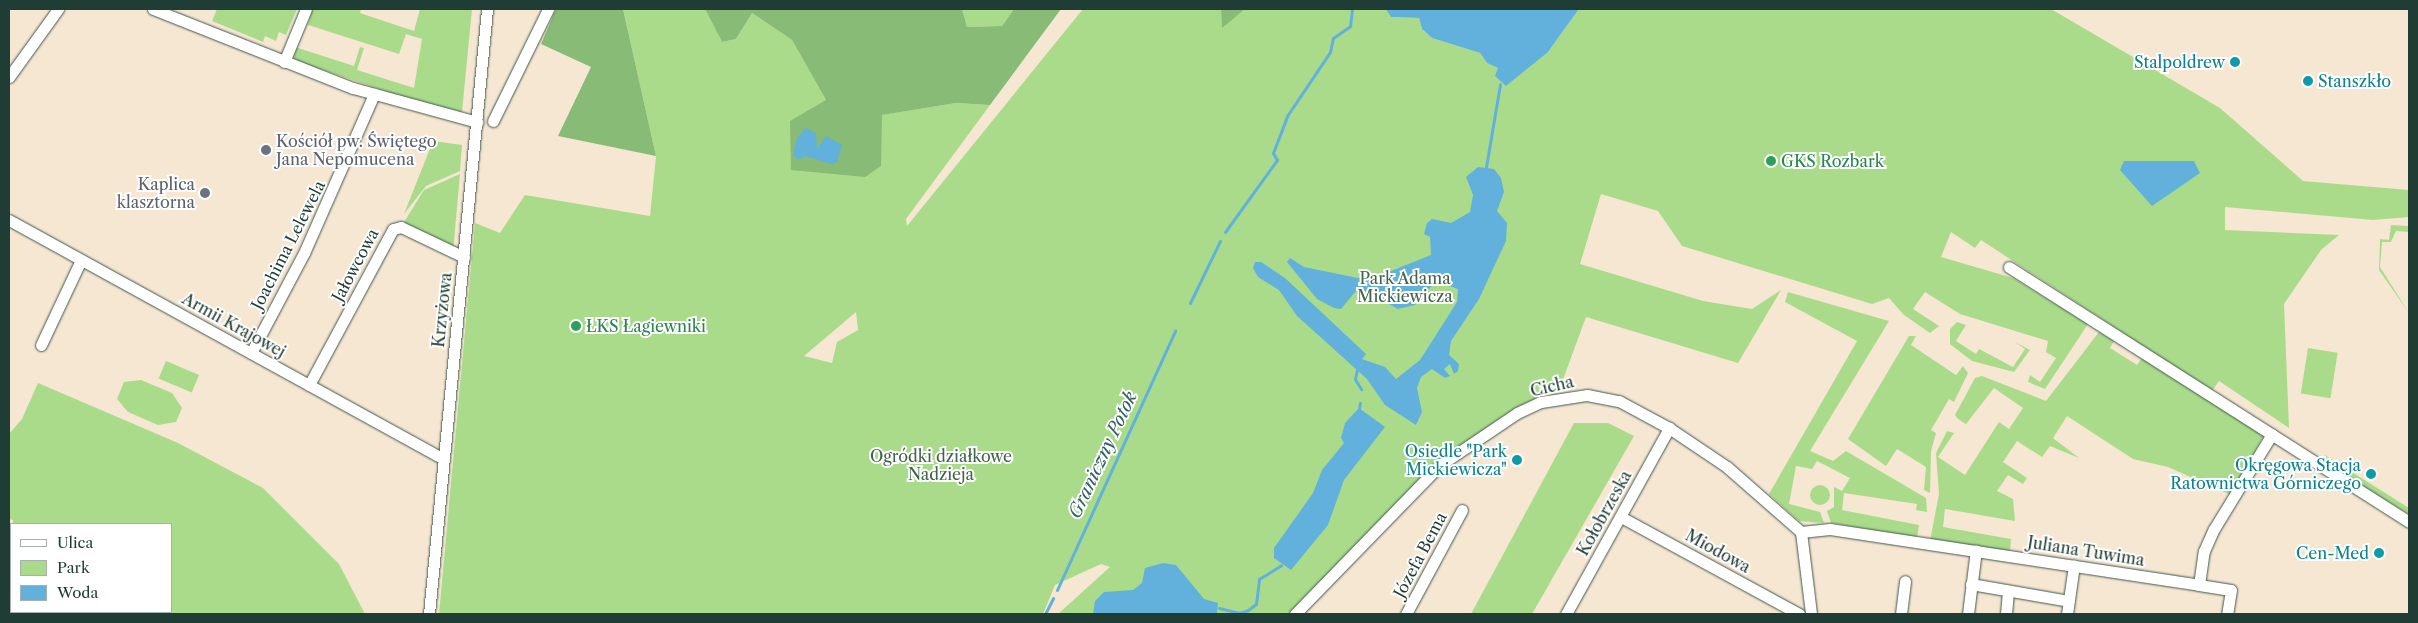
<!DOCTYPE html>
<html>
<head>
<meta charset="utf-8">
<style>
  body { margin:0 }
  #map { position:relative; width:2418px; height:623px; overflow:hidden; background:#f6e7d2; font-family:"Libre Caslon Text",serif }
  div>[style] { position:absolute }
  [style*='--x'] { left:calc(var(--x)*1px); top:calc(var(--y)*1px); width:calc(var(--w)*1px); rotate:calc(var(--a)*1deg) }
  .green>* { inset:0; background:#aadb8a; transform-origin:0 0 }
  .round { border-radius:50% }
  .forest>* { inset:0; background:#87bb76 }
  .water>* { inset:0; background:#62b1dc }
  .stream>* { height:3px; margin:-1.5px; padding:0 1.5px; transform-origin:1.5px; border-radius:1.5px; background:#62b1dc }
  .roads { filter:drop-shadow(0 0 1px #3f564c) drop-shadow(0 0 1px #3f564c) }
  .minor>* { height:11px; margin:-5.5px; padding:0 5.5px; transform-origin:5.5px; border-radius:5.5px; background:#fff }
  .dots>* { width:14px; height:14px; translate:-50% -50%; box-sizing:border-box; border:2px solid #fff; border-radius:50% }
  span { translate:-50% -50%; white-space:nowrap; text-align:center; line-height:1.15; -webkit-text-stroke:4px #fff; paint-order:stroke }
  .culture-label { font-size:16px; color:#0d838f }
  .right { translate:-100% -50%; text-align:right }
  .left { translate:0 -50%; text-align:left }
  .worship-label { font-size:16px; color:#5b616d }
  .leisure-label { font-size:16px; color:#27864d }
  .street-label { font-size:16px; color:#1f3d34 }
  .park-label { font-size:16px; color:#42644a }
  .water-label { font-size:18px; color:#336066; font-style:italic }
  .frame { position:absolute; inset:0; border:10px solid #1f3d34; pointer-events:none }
  .legend { position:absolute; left:10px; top:523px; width:162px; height:90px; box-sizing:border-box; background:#fff; border:1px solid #a5b1ae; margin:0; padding:6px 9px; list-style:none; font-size:15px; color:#1f3d34 }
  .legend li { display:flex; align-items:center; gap:10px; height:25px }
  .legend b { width:25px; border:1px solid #a5b1ae }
</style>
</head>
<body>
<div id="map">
  <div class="green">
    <i style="clip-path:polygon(217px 9px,297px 9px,286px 35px,279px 32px,276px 41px,265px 36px,263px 42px,212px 21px)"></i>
    <i style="clip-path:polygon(312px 9px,361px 9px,360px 13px,414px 31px,420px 9px,472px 9px,462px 112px,417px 102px,294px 60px,295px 47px,354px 66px,360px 47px,364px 48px,357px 70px,414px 88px,422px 39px,406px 34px,399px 54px,308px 25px)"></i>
    <i style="clip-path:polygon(evenodd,623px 9px,705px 9px,722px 42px,736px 39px,752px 13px,792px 40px,826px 100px,881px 165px,881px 115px,956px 103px,990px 105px,906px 219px,907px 226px,1083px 9px,1221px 9px,1222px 27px,1245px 9px,1386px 9px,1392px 17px,1419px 18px,1422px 29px,1432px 38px,1480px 53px,1487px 63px,1499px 68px,1548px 52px,1579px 9px,2051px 9px,2220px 108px,2303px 181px,2409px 190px,2409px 217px,2373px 220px,2225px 207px,2225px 230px,2339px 235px,2321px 250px,2284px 304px,2289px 428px,2219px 381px,2212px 391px,1981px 240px,1975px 248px,1951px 232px,1941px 257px,2013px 278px,2088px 324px,2045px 389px,2028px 382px,2030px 375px,2040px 382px,2056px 358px,2046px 352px,2048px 341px,1960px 314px,1925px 292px,1913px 309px,1939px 326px,1930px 333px,1904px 315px,1889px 298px,1872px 304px,1682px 246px,1658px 211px,1601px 194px,1580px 264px,1703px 301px,1752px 309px,1781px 290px,1738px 363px,1586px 317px,1558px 393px,1517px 413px,1440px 465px,1295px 614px,1058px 614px,1110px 567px,1101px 564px,1055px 585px,1043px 614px,439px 614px,475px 223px,500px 233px,525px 195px,650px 216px,656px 156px,623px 9px,856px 312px,858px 330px,837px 342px,832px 363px,804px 356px,856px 312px)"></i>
    <i style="clip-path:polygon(962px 9px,1014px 9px,1002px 26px,967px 27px)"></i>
    <i style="clip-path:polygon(433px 141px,462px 145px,460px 171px,426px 186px,404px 214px)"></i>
    <i style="clip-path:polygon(460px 174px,453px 252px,401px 227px,424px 190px)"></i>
    <i style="clip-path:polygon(2391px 225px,2409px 226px,2409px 232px,2396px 231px,2391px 242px,2382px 242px,2380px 267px,2409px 313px,2379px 270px,2380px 239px,2389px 240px)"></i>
    <i style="clip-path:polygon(1788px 292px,1889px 321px,1810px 451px,1833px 461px,1846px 451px,1926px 498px,1927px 512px,1916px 510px,1917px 504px,1844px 493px,1842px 510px,1919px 525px,1917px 538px,1831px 523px,1827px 511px,1834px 507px,1834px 487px,1842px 491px,1850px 478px,1817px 461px,1812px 469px,1796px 466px,1789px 504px,1820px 512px,1824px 523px,1799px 521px,1769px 494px,1857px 341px,1785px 302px)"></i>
    <i style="clip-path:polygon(1957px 322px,1966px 325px,1956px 341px,1976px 354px,1979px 349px,2013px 367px,2025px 349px,2015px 342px,2030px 350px,2014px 372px,1972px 361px,1950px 344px,1950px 329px)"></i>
    <i style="clip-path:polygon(2099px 332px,2114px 341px,2110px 348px,2137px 365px,2142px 358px,2264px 435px,2231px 495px,2168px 467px,2133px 459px,2067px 416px,2053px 438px,2079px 458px,2050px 446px,2042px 457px,2017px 441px,2003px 462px,2027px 478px,2023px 484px,2008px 475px,1997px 491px,2013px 499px,2015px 521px,1945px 509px,1943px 527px,2011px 539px,2010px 553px,1930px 541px,1939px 494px,1936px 453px,1947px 431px,1954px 433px,1938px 457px,1965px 475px,1999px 422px,2009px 429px,2023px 408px,1994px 388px,1966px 424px,1958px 419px,1955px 415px,1975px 378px,1982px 376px,2046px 401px)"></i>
    <i style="clip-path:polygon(1909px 336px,1916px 336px,1911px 345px,1956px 375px,1963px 366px,1968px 373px,1954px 402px,1949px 399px,1931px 430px,1936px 433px,1931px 451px,1930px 493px,1924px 490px,1926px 467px,1897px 449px,1886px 466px,1848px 439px)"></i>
    <i style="left:2308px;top:348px;width:30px;height:46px;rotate:9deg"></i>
    <i style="left:166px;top:361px;width:36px;height:19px;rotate:23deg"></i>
    <i style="clip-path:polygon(141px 380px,172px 393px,182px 408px,176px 422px,158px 425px,128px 412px,117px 399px,124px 382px)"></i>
    <i style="clip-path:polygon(evenodd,38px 383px,178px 443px,263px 488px,339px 564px,365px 614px,9px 614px,13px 520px,9px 519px,9px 434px,22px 419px,9px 414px,22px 419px,38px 383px,11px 524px,171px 524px,171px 612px,11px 612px,11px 524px)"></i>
    <i style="clip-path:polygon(1574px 423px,1608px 423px,1634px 436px,1532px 614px,1471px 614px)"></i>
    <i style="clip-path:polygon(2325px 455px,2409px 508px,2409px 514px,2325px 463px)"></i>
    <i class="round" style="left:1810px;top:485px;width:20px;height:20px"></i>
  </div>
  <div class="forest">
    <i style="clip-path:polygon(556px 9px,623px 9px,656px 156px,558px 136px,591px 67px,541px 44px)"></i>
    <i style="clip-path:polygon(705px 9px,962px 9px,967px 27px,1002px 26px,1014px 9px,1061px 9px,990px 105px,956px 103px,882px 115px,881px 166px,865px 177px,791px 170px,790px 121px,826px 100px,792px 40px,752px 13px,736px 39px,722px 42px)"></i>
    <i style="clip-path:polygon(1221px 9px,1245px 9px,1222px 28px)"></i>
  </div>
  <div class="water">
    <i style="clip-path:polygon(1386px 9px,1579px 9px,1548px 52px,1506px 86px,1495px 76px,1498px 68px,1487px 63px,1480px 53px,1432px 38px,1422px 29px,1419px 18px,1391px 17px)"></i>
    <i style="clip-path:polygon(806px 128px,816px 133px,817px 149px,826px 136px,842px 145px,837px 162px,831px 164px,805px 156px,798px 160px,793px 155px,797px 138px)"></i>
    <i style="clip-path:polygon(2124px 161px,2194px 161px,2200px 173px,2152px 206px,2120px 170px)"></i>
    <i style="clip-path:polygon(1478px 167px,1494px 169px,1501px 178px,1504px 192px,1497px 211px,1507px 223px,1506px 241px,1479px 299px,1451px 341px,1449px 355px,1459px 364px,1458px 371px,1454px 374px,1450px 364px,1444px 369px,1450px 376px,1445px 378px,1432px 369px,1421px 377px,1417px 388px,1422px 412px,1416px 425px,1385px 405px,1367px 379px,1297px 316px,1279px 290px,1258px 277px,1253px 268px,1255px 262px,1261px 262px,1285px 278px,1366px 354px,1362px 359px,1385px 367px,1396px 379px,1420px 360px,1457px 302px,1458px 289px,1436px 281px,1415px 305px,1398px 309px,1365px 291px,1355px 292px,1341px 309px,1334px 308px,1317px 299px,1287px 262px,1290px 258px,1304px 267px,1358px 278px,1386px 273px,1431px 255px,1430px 237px,1424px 234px,1427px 223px,1432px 219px,1451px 223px,1470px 212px,1473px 195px,1466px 177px)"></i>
    <i style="clip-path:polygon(1359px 408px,1385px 427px,1344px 480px,1328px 525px,1291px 570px,1274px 558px,1274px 548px,1313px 493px,1322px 470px,1344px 443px,1341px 438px,1345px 423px)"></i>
    <i style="clip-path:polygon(1163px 563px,1176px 565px,1204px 599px,1218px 603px,1217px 614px,1093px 614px,1095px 601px,1104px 592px,1133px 590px,1142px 583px,1145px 568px)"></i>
  </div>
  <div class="stream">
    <i style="--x:1486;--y:167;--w:84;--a:-80.4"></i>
    <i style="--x:1225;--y:232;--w:89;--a:-54.2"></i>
    <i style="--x:1277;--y:160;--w:8;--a:-120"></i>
    <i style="--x:1273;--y:153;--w:40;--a:-69"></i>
    <i style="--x:1287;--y:116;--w:77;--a:-56.1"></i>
    <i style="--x:1330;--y:52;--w:14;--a:-78"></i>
    <i style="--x:1333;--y:38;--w:21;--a:-35"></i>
    <i style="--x:1350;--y:26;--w:17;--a:-83"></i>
    <i style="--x:1190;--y:303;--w:69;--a:-64.2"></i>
    <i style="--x:1357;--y:370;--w:9;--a:103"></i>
    <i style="--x:1355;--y:379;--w:12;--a:59"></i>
    <i style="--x:1359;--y:408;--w:5;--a:-79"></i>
    <i style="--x:1057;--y:590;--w:285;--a:-65.5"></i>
    <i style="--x:1219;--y:608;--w:21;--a:14"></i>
    <i style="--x:1239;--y:613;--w:9;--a:-18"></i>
    <i style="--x:1248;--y:610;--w:10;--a:-37"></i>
    <i style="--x:1256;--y:604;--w:25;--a:-83"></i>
    <i style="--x:1259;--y:579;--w:26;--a:-32"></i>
    <i style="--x:1045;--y:614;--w:18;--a:-63"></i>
  </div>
  <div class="roads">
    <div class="minor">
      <i style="--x:153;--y:9;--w:215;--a:21.6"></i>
      <i style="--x:353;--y:88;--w:129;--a:15.3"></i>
      <i style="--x:284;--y:62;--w:57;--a:-67.5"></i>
      <i style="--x:9;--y:77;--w:84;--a:-54.2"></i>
      <i style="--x:493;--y:121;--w:125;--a:-63.8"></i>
      <i style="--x:9;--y:220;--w:496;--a:28.8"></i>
      <i style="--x:2009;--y:267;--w:474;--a:32.5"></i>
      <i style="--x:41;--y:345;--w:94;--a:-64.8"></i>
      <i style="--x:251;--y:353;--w:113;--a:-62.1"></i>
      <i style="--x:304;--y:253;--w:174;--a:-66.2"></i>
      <i style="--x:309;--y:385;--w:177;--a:-61.7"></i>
      <i style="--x:393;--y:229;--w:8;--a:-14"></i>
      <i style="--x:401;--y:227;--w:70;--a:25.5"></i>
      <i style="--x:1621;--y:517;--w:203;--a:28.6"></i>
      <i style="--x:1801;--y:532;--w:29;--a:-6"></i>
      <i style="--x:1830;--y:529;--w:373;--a:8.6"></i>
      <i style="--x:2199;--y:585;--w:34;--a:-82"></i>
      <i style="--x:2204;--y:551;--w:24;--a:-66"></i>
      <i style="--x:2214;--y:529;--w:111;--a:-58.6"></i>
      <i style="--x:1971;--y:584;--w:99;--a:9.8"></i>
      <i style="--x:2199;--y:585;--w:32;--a:9"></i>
      <i style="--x:2231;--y:590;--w:24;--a:99"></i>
      <i style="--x:429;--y:614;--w:608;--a:-84.52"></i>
      <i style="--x:1295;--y:614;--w:208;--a:-45.8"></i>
      <i style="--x:1440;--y:465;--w:93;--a:-34"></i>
      <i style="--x:1517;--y:413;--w:26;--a:-25"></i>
      <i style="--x:1541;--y:402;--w:47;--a:-8.7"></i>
      <i style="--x:1587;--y:395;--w:33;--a:11"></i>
      <i style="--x:1619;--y:401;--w:57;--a:28.4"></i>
      <i style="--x:1669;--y:428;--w:70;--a:33.9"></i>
      <i style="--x:1727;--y:467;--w:98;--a:41.3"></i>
      <i style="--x:1801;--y:532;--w:83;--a:83"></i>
      <i style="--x:1406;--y:614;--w:118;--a:-61.7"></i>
      <i style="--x:1566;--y:614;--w:213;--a:-61"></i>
      <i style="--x:1901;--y:614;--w:33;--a:-83"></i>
      <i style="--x:1968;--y:614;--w:64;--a:-82.9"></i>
      <i style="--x:2006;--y:614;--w:22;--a:-85"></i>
      <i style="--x:2067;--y:614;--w:49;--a:-81.9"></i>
    </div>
  </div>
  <div class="dots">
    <i style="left:2235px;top:62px;background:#0f9aa8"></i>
    <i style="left:2308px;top:81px;background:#0f9aa8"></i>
    <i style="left:266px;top:150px;background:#6b7280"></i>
    <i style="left:1771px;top:161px;background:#2e9e5b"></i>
    <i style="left:205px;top:193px;background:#6b7280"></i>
    <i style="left:576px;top:326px;background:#2e9e5b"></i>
    <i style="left:1517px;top:460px;background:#0f9aa8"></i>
    <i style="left:2371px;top:474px;background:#0f9aa8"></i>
    <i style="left:2379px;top:553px;background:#0f9aa8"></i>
  </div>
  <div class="culture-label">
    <span class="right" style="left:2225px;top:62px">Stalpoldrew</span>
    <span class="left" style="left:2318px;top:81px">Stanszkło</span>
    <span class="right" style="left:1507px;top:460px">Osiedle "Park<br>Mickiewicza"</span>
    <span class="right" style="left:2361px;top:474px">Okręgowa Stacja<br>Ratownictwa Górniczego</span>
    <span class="right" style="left:2369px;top:553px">Cen-Med</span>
  </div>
  <div class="worship-label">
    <span class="left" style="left:276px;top:150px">Kościół pw. Świętego<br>Jana Nepomucena</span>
    <span class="right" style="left:195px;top:193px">Kaplica<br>klasztorna</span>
  </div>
  <div class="leisure-label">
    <span class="left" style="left:1781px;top:161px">GKS Rozbark</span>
    <span class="left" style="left:586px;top:326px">ŁKS Łagiewniki</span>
  </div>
  <div class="street-label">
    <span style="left:288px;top:245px;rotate:-63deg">Joachima Lelewela</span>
    <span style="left:355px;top:265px;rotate:-62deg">Jałowcowa</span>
    <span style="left:442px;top:310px;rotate:-84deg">Krzyżowa</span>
    <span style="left:234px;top:325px;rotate:29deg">Armii Krajowej</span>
    <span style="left:1552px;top:386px;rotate:-13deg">Cicha</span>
    <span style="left:1604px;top:513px;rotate:-61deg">Kołobrzeska</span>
    <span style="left:1718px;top:551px;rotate:29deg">Miodowa</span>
    <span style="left:2086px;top:551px;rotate:9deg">Juliana Tuwima</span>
    <span style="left:1420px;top:555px;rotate:-62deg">Józefa Bema</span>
  </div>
  <div class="park-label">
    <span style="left:1405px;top:287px">Park Adama<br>Mickiewicza</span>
    <span style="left:941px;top:465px">Ogródki działkowe<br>Nadzieja</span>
  </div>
  <div class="water-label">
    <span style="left:1103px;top:455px;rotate:-65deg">Graniczny Potok</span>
  </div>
  <div class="frame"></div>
  <ul class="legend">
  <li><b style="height:6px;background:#fff"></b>Ulica</li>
  <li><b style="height:14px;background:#aadb8a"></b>Park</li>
  <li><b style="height:14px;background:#62b1dc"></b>Woda</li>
  </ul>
</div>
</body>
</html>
